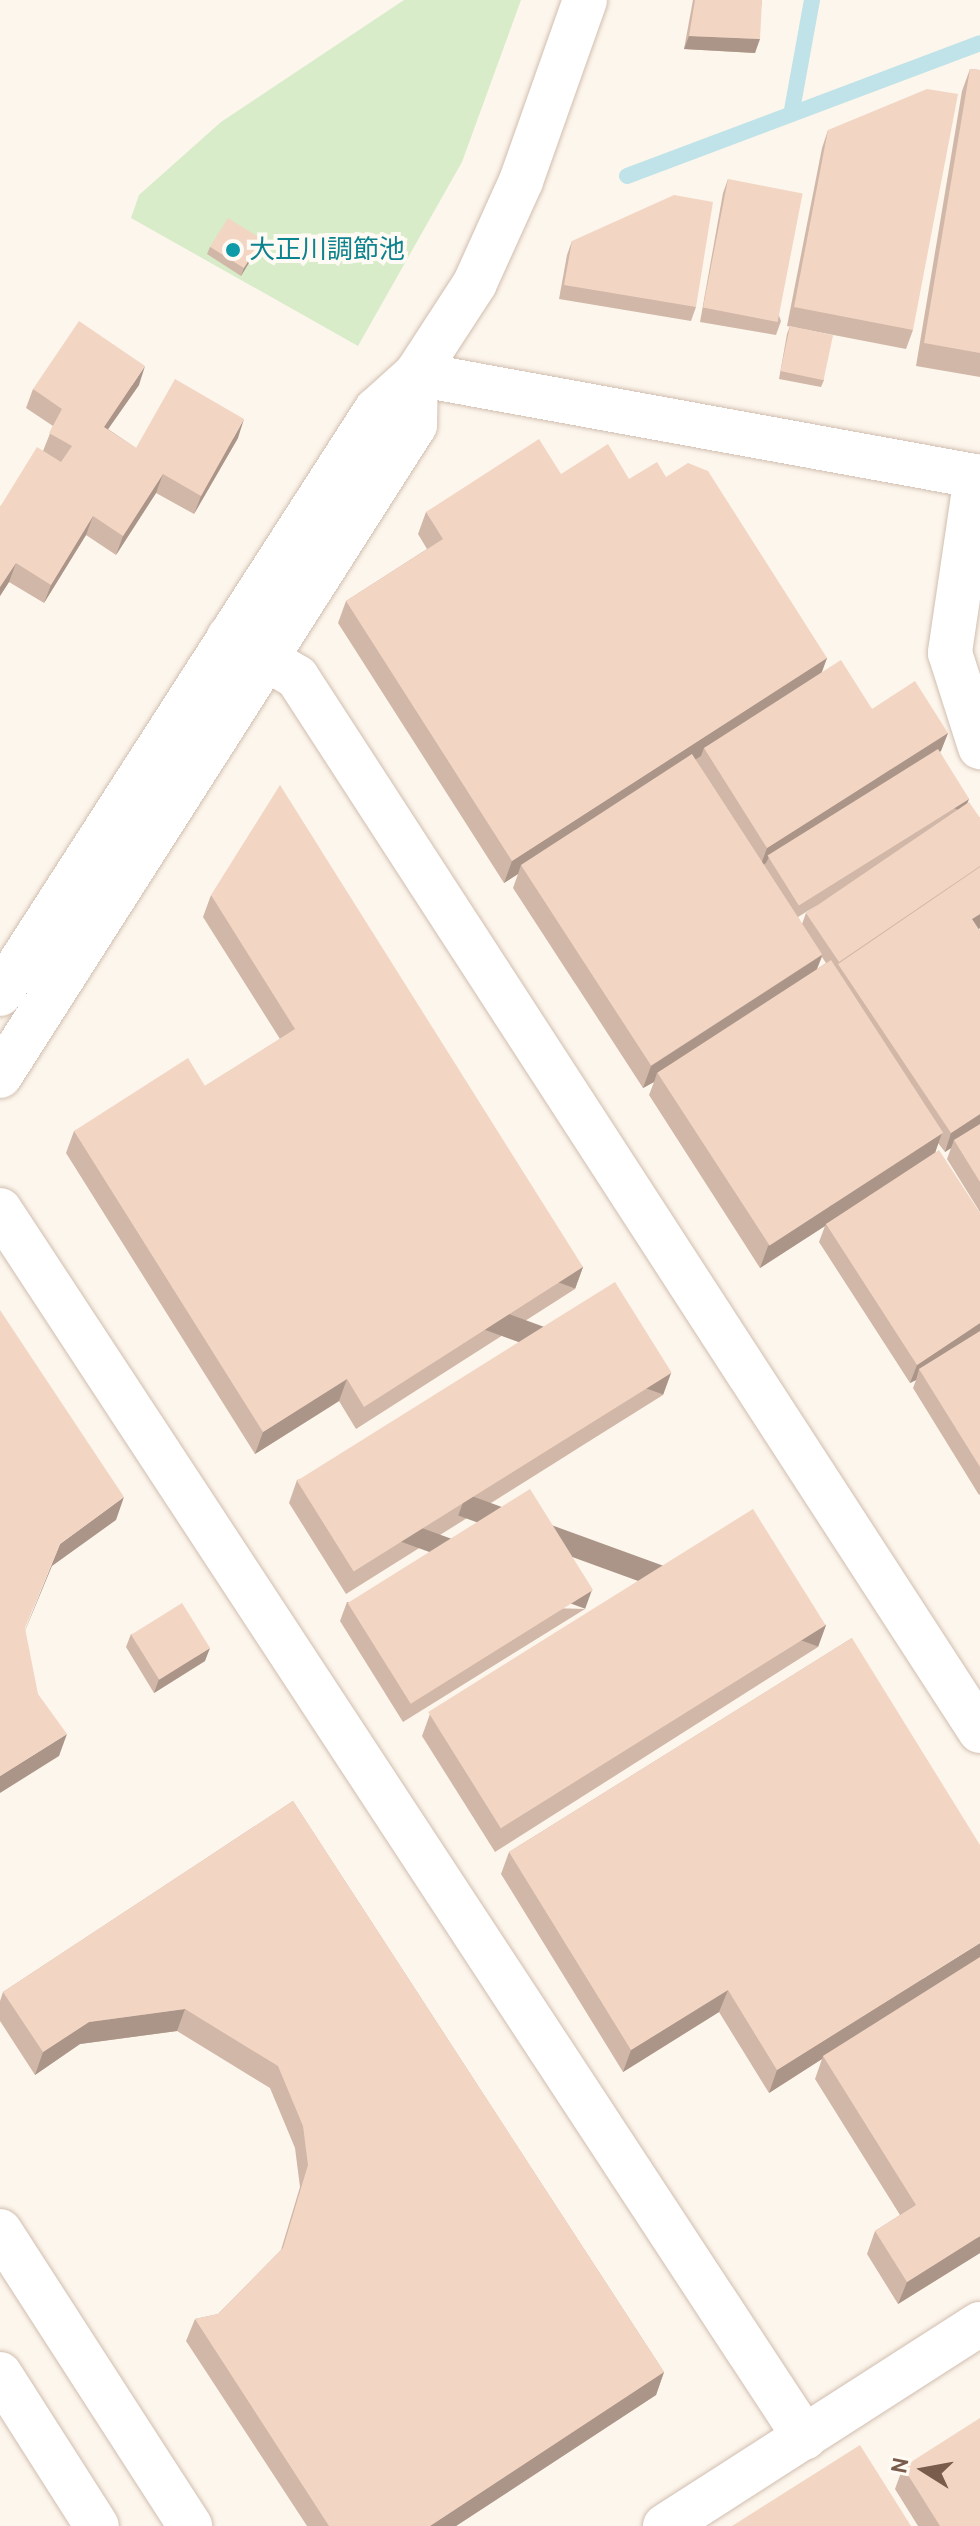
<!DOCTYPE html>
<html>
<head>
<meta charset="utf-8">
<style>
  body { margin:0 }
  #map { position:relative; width:980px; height:2526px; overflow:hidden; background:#fdf6ec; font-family:Cabin,"Noto Sans JP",sans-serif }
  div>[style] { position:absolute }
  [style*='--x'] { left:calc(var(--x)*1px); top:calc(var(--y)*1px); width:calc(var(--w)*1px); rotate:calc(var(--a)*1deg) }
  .green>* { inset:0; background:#d8ecc9 }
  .stream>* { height:16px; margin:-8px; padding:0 8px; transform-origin:8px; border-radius:8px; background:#bfe3e8 }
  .roads { filter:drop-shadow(0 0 2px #d1beb0) drop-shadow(0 0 2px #d1beb0) }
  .minor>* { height:44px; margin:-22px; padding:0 22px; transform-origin:22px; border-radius:22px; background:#fff }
  .wall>* { inset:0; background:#d1b7a8 }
  .shaded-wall>* { inset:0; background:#aa9588; transform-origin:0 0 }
  .building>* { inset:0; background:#f3d5c3; transform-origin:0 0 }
  .dots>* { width:22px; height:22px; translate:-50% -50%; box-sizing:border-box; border:4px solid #fffaf3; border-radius:50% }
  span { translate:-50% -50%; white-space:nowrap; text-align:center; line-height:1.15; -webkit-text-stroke:8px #fffaf3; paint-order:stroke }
  .culture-label { font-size:26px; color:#0d838f }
  .left { translate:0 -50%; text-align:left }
  .north { position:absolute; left:884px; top:2430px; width:80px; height:80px; -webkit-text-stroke:6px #fffaf3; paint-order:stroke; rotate:281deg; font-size:22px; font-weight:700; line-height:32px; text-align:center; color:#7a5c4d }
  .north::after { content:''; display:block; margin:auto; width:28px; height:36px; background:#7a5c4d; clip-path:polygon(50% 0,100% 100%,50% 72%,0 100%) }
</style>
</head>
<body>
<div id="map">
  <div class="green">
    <i style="clip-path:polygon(404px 0,521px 0,462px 162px,358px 346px,131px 218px,139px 195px,221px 122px)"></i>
  </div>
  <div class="stream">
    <i style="--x:792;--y:110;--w:112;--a:-79.7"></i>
    <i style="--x:627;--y:176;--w:377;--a:-20.6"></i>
  </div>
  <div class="roads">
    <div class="minor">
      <i style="--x:416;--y:374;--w:573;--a:10.35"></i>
      <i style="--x:976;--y:476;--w:179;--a:98.4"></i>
      <i style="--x:950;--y:653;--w:99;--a:72.3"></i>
      <i style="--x:229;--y:637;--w:79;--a:30.5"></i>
      <i style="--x:297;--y:677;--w:1256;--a:57.06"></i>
      <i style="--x:0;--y:994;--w:695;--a:-57.23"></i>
      <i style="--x:376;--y:410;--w:54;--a:-42"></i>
      <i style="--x:416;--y:374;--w:108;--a:-57"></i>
      <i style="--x:475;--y:283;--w:112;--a:-65.7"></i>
      <i style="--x:521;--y:181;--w:192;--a:-70.5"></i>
      <i style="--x:0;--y:1076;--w:772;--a:-57.48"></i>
      <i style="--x:415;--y:425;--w:51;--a:-88.9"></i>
      <i style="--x:0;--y:1210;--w:1468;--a:56.75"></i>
      <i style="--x:0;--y:2231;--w:351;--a:57.2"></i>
      <i style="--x:0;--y:2374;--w:180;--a:57.5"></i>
      <i style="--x:665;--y:2526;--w:374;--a:-32.7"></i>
    </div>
  </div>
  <div class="wall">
    <i style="clip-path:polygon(693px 0,762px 0,755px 53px,684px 49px)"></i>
    <i style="clip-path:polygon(970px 69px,980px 70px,980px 377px,916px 366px,962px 91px)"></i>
    <i style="clip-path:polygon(828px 130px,913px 330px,906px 349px,787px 326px,822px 148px)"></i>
    <i style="clip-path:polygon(728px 179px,781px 321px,776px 335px,700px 322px,723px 193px)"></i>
    <i style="clip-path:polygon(572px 241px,696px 307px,691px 321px,559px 299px,567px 255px)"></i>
    <i style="clip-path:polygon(259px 246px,241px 276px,207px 254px,210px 247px)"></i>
    <i style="clip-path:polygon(790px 326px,824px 380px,821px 387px,779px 379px,787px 334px)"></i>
    <i style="clip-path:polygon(139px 385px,108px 429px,136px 448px,238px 438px,194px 514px,156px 493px,116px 555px,86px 535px,44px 603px,9px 582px,0 596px,0 507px,43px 451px,53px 426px,26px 408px,33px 389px)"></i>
    <i style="clip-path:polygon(evenodd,561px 474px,629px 479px,666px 477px,827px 658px,821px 673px,872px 709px,948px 733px,940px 752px,967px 803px,980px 818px,980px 928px,979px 929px,980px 931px,980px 1212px,947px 1159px,951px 1148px,945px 1152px,938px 1143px,935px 1152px,980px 1213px,980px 1494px,979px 1495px,913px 1388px,916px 1380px,910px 1383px,819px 1242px,825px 1226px,760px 1268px,649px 1095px,654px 1082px,643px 1088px,513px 888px,518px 874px,504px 883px,338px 623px,346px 601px,427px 549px,418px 534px,426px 512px,561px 474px,819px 904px,806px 913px,802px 924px,798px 917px,819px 904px,561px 474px,822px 957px,826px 963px,817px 969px,822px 957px)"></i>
    <i style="clip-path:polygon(211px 895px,583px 1267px,575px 1289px,356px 1429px,339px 1401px,255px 1454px,66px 1153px,74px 1131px,205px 1086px,280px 1039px,203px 917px)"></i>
    <i style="clip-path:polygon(671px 1373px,663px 1395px,346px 1594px,289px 1503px,297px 1480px)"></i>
    <i style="clip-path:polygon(347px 1602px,585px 1609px,403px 1722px,340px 1621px)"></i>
    <i style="clip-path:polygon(826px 1625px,818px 1647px,495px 1852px,422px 1736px,430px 1714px)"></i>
    <i style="clip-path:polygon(131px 1634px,205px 1661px,154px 1693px,126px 1647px)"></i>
    <i style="clip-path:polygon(852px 1638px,980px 2253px,898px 2304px,867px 2254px,875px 2231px,900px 2215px,815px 2079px,822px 2059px,769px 2093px,719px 2012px,623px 2072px,501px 1874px,509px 1852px)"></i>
    <i style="clip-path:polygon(293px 1801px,664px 2372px,656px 2395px,456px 2526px,307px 2526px,186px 2341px,195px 2319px,218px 2314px,281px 2250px,300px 2187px,295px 2148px,270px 2088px,177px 2031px,80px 2044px,35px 2075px,0 2021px,0 2001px,3px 1992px)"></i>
    <i style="clip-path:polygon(903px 2467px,980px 2526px,918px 2526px,895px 2489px)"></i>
  </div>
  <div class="shaded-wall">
    <i style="clip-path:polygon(689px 36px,760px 39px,755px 53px,684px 49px)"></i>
    <i style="clip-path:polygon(262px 239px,259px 246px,241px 276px,244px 268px)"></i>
    <i style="clip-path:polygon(145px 366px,139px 385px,97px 445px,104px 427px)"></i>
    <i style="clip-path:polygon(244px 419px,238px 438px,194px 514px,201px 496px)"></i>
    <i style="clip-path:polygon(163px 474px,156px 493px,116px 555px,123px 536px)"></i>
    <i style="clip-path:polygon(93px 516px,86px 535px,44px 603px,51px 585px)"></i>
    <i style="clip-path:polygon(16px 563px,9px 582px,0 596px,0 587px)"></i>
    <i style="clip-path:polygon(827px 658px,819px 680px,704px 748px,701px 756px,525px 870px,521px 865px,518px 874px,504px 883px,512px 861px)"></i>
    <i style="clip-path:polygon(948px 733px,941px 751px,771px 860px,769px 857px,766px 863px,760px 867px,767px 848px)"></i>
    <i style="left:969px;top:799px;width:14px;height:200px;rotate:111deg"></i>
    <i style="clip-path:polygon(980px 914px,980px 928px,965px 938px,972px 919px)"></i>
    <i style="clip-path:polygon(822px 955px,814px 977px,657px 1073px,654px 1082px,643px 1088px,651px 1066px)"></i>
    <i style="clip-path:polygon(980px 1114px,980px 1128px,954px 1140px,951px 1148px,945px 1152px,951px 1133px)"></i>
    <i style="clip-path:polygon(942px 1133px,934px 1156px,826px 1224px,825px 1226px,760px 1268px,768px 1246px)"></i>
    <i style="left:583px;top:1267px;width:23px;height:260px;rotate:110deg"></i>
    <i style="clip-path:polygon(980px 1323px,980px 1338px,919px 1369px,916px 1380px,910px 1383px,917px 1365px)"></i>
    <i style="left:671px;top:1373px;width:23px;height:374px;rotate:110deg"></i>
    <i style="clip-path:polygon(347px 1379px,339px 1401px,255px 1454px,263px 1432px)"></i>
    <i style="clip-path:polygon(124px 1497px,116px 1520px,52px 1566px,17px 1650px,60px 1544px)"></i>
    <i style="left:592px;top:1590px;width:20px;height:214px;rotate:110deg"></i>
    <i style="left:826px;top:1625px;width:23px;height:383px;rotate:110deg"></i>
    <i style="clip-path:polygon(210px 1648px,205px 1661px,154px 1693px,159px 1679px)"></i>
    <i style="clip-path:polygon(67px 1734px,59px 1756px,0 1793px,0 1776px)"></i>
    <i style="clip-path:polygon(980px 1943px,980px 1961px,823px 2056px,822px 2059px,769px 2093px,777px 2070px)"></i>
    <i style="clip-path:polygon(728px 1990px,719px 2012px,623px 2072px,631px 2050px)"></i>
    <i style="clip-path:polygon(185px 2009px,177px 2031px,80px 2044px,35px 2075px,43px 2052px,89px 2022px)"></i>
    <i style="clip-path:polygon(980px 2236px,980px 2253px,898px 2304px,907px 2282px)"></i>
    <i style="clip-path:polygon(664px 2372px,656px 2395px,456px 2526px,430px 2526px)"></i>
  </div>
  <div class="building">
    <i style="clip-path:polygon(695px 0,762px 0,760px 39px,689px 36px)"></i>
    <i style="clip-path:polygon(970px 69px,980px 70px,980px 353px,924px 343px)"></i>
    <i style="clip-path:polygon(927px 89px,958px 94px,913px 330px,794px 307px,828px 130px)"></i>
    <i style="left:728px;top:179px;width:76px;height:131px;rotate:11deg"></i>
    <i style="clip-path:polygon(674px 195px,713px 202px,696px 307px,564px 285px,572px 241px)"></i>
    <i style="left:228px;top:218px;width:40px;height:34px;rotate:32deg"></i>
    <i style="clip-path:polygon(79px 321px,145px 366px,104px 427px,136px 448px,175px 379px,244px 419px,201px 496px,163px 474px,123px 536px,93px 516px,51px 585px,16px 563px,0 587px,0 507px,37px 447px,61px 462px,72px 446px,49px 433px,62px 409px,33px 389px)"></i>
    <i style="left:790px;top:326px;width:44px;height:46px;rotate:12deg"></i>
    <i style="clip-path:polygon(539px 439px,561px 474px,608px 444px,629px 479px,657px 462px,666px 477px,688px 463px,708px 471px,827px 658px,512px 861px,346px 601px,443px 539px,426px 512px)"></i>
    <i style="clip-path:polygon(841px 660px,872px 709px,915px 681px,948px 733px,767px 848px,704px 748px)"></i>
    <i style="left:938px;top:749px;width:59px;height:201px;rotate:58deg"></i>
    <i style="left:692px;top:754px;width:239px;height:204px;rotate:57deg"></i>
    <i style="clip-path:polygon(280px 785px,583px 1267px,364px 1407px,347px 1379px,263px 1432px,74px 1131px,188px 1058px,205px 1086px,295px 1029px,211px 895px)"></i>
    <i style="clip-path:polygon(969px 802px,980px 818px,980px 866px,839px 962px,806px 913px)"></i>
    <i style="clip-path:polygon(980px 867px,980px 914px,972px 919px,980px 931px,980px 1114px,951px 1133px,838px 964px)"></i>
    <i style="left:831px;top:960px;width:206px;height:207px;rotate:57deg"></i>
    <i style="clip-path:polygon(980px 1124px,980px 1182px,954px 1140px)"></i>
    <i style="clip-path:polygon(939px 1150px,980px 1213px,980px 1323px,917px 1365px,826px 1224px)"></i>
    <i style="left:615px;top:1282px;width:107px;height:375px;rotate:58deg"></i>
    <i style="clip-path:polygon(0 1310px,124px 1497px,60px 1544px,25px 1628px,38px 1694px,67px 1734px,0 1776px)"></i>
    <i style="clip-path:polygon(980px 1331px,980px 1467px,919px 1369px)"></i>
    <i style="left:530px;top:1489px;width:119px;height:215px;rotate:58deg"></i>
    <i style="left:753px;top:1509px;width:137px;height:383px;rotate:58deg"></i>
    <i style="left:182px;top:1603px;width:53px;height:60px;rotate:58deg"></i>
    <i style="clip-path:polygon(852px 1638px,980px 1845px,980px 1943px,777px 2070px,728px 1990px,631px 2050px,509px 1852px)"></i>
    <i style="clip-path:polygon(293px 1801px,664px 2372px,430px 2526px,329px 2526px,195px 2319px,218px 2314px,283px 2248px,308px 2165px,303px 2126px,278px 2066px,185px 2009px,89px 2022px,43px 2052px,3px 1992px)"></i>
    <i style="clip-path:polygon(980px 1957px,980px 2236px,907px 2282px,875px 2231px,916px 2205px,823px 2056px)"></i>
    <i style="clip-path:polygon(980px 2418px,980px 2526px,940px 2526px,903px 2467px)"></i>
    <i style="clip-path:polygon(860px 2445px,911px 2526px,732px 2526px)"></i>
  </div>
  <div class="dots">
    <i style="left:233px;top:250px;background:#0f9aa8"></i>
  </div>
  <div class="culture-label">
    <span class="left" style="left:249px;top:250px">大正川調節池</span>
  </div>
  <div class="north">N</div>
</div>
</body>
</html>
